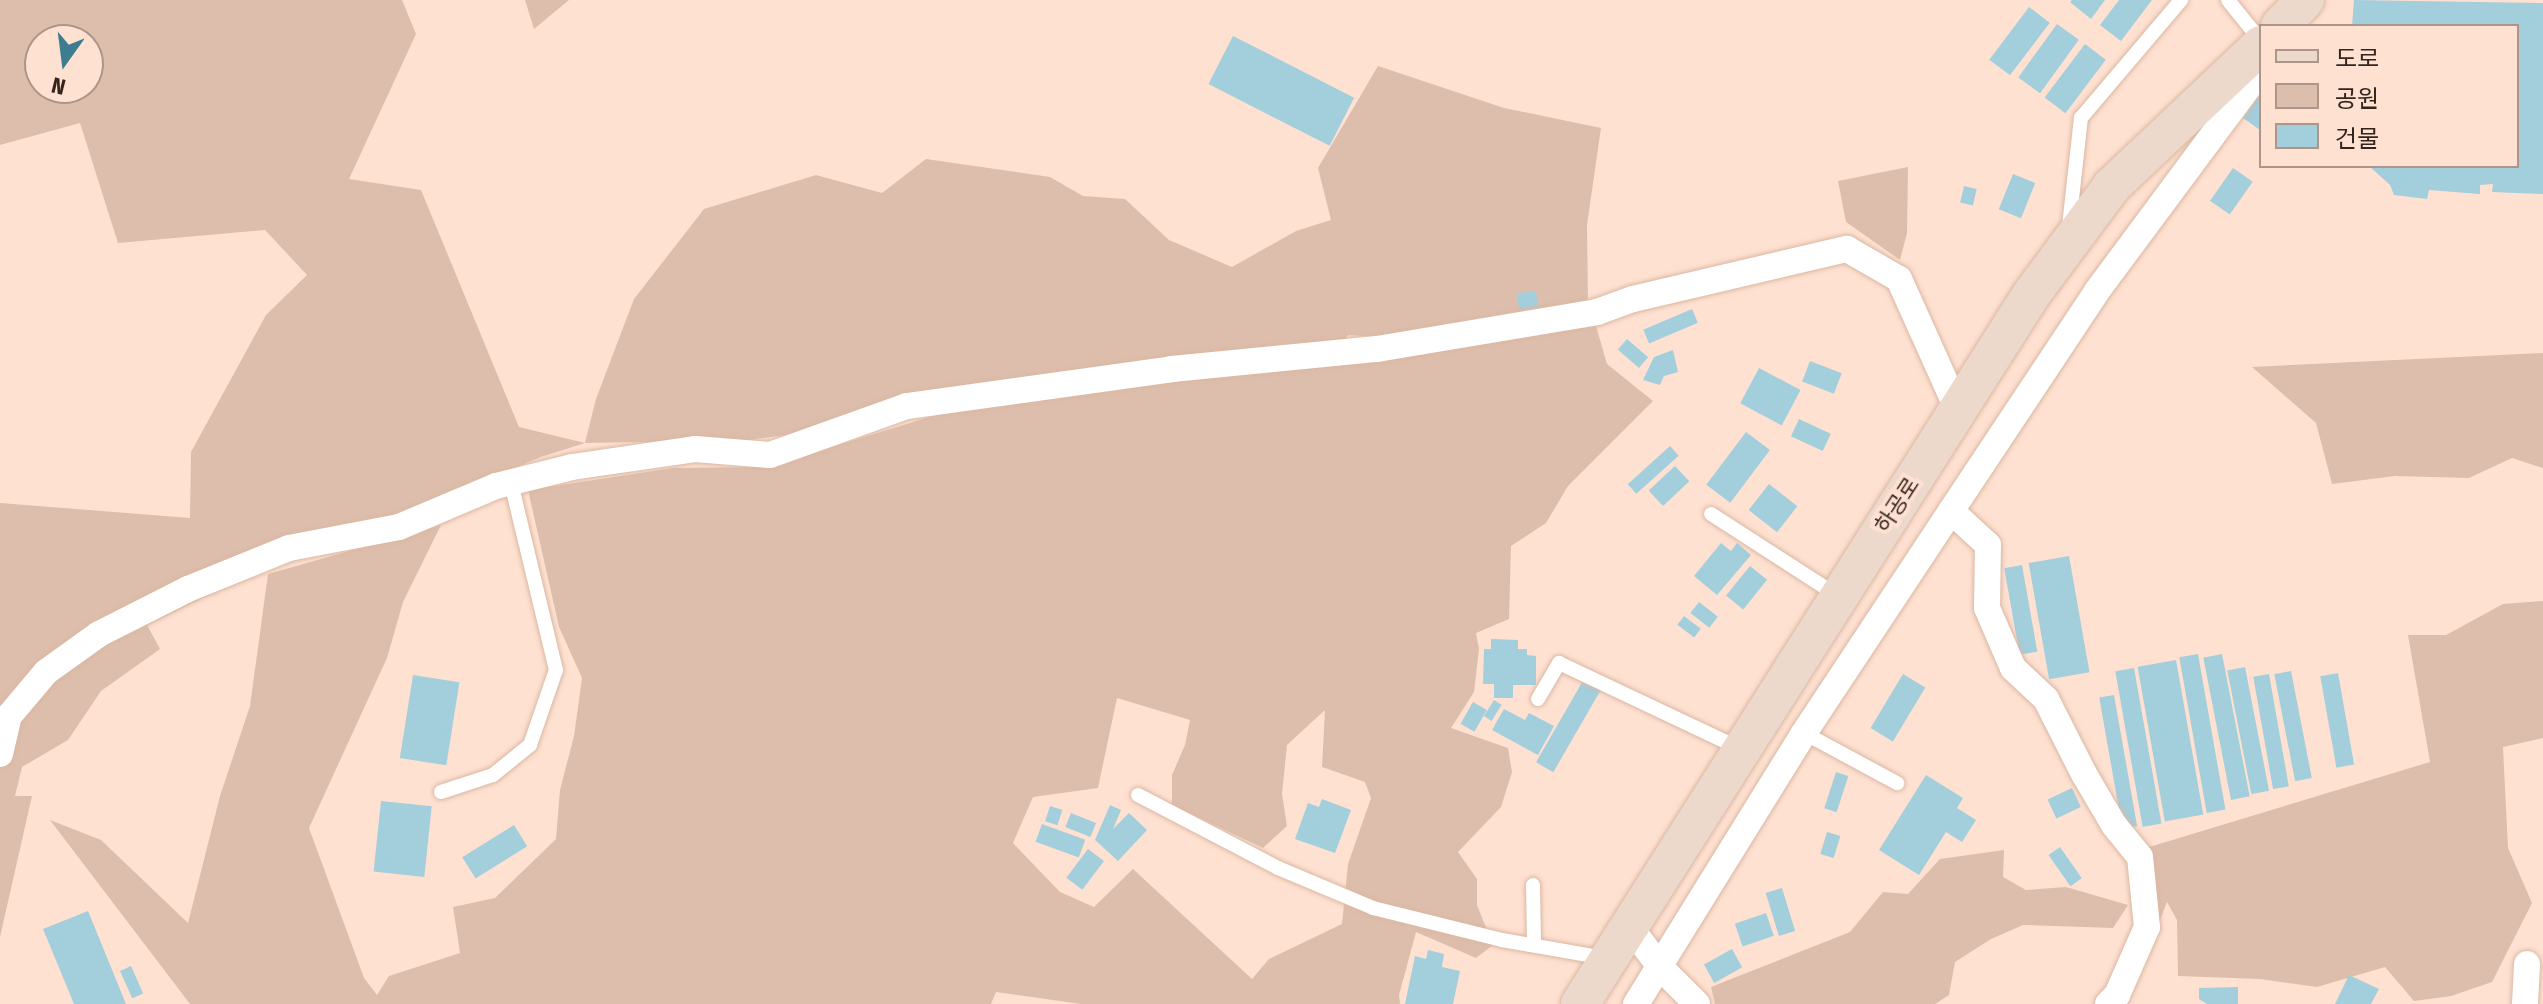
<!DOCTYPE html>
<html>
<head>
<meta charset="utf-8">
<style>
  body { margin:0 }
  #map { position:relative; width:2543px; height:1004px; overflow:hidden; background:#ffe1d1; font-family:"Fira Sans Condensed","Noto Sans KR",sans-serif }
  div>[style] { position:absolute }
  [style*='--x'] { left:calc(var(--x)*1px); top:calc(var(--y)*1px); width:calc(var(--w)*1px); rotate:calc(var(--a)*1deg) }
  .green>* { inset:0; background:#ddbeac }
  .building>* { inset:0; background:#a3cedc; transform-origin:0 0 }
  .roads { filter:drop-shadow(0 0 2px #dab7a3) drop-shadow(0 0 2px #dab7a3) }
  .service>* { height:14px; margin:-7px; padding:0 7px; transform-origin:7px; border-radius:7px; background:#fff }
  .minor>* { height:26px; margin:-13px; padding:0 13px; transform-origin:13px; border-radius:13px; background:#fff }
  .secondary>* { height:38px; margin:-19px; padding:0 19px; transform-origin:19px; border-radius:19px; background:#edd8cc }
  span { translate:-50% -50%; white-space:nowrap; text-align:center; line-height:1.15; -webkit-text-stroke:8px #ffe1d1; paint-order:stroke }
  .street-label { font-size:22px; color:#33251d }
  .legend { position:absolute; left:2259px; top:24px; width:260px; height:144px; box-sizing:border-box; background:#ffe1d1; border:2px solid #ad9689; margin:0; padding:10px 14px; list-style:none; font-size:24px; color:#33251d }
  .legend li { display:flex; align-items:center; gap:16px; height:40px }
  .legend b { width:40px; border:2px solid #ad9689 }
  .north { position:absolute; left:24px; top:24px; width:80px; height:80px; box-sizing:border-box; background:#ffe1d1; border:2px solid #ad9689; border-radius:50%; rotate:194deg; font-size:22px; font-weight:700; line-height:32px; text-align:center; color:#33251d }
  .north::after { content:''; display:block; margin:auto; width:28px; height:36px; background:#3c7d8f; clip-path:polygon(50% 0,100% 100%,50% 72%,0 100%) }
</style>
</head>
<body>
<div id="map">
  <div class="green">
    <i style="clip-path:polygon(evenodd,0 0,402px 0,416px 34px,349px 179px,421px 190px,519px 427px,585px 443px,596px 399px,634px 299px,704px 209px,816px 175px,882px 193px,926px 159px,1050px 177px,1083px 196px,1125px 199px,1169px 240px,1232px 267px,1296px 231px,1331px 220px,1318px 168px,1378px 66px,1504px 108px,1601px 128px,1587px 225px,1588px 306px,1379px 337px,1348px 335px,1325px 367px,1596px 326px,1607px 364px,1653px 401px,1568px 486px,1546px 523px,1511px 546px,1509px 619px,1476px 633px,1479px 649px,1474px 692px,1451px 728px,1508px 748px,1512px 772px,1501px 807px,1458px 852px,1477px 879px,1477px 905px,1493px 945px,1476px 958px,1416px 932px,1399px 995px,1400px 1004px,1081px 1004px,996px 992px,991px 1004px,190px 1004px,50px 820px,101px 840px,188px 923px,220px 796px,250px 706px,268px 574px,441px 525px,403px 602px,387px 658px,309px 828px,364px 978px,377px 995px,389px 976px,460px 953px,453px 907px,495px 898px,556px 839px,560px 790px,574px 736px,582px 678px,559px 627px,528px 490px,673px 468px,767px 467px,936px 415px,748px 440px,585px 443px,541px 457px,230px 585px,147px 625px,160px 649px,101px 691px,68px 740px,22px 767px,15px 796px,32px 796px,0 937px,0 503px,190px 518px,191px 452px,266px 315px,307px 275px,265px 230px,118px 243px,80px 123px,0 145px,0 0,40px 40px,88px 40px,88px 88px,40px 88px,40px 40px,0 0,1117px 698px,1190px 720px,1185px 745px,1172px 775px,1172px 805px,1263px 848px,1287px 826px,1282px 794px,1287px 745px,1325px 710px,1322px 767px,1365px 782px,1371px 798px,1348px 864px,1342px 924px,1269px 959px,1252px 979px,1133px 869px,1094px 907px,1060px 892px,1013px 843px,1033px 797px,1098px 788px,1117px 698px)"></i>
    <i style="clip-path:polygon(525px 0,569px 0,534px 29px)"></i>
    <i style="clip-path:polygon(1908px 167px,1907px 233px,1900px 260px,1846px 222px,1838px 181px)"></i>
    <i style="clip-path:polygon(2543px 353px,2543px 468px,2512px 458px,2469px 478px,2395px 476px,2332px 484px,2316px 423px,2252px 367px)"></i>
    <i style="clip-path:polygon(2543px 601px,2543px 738px,2503px 747px,2508px 848px,2532px 903px,2492px 982px,2451px 996px,2414px 1001px,2385px 967px,2317px 987px,2260px 979px,2178px 976px,2177px 920px,2167px 902px,2159px 922px,2146px 848px,2430px 762px,2408px 635px,2446px 635px,2503px 604px)"></i>
    <i style="clip-path:polygon(2004px 850px,2003px 877px,2026px 890px,2066px 887px,2128px 905px,2113px 928px,2023px 925px,1991px 939px,1955px 962px,1949px 995px,1935px 1004px,1715px 1004px,1711px 987px,1850px 932px,1883px 892px,1908px 894px,1940px 859px)"></i>
  </div>
  <div class="building">
    <i style="clip-path:polygon(2072px 0,2105px 0,2091px 19px,2070px 2px)"></i>
    <i style="clip-path:polygon(2119px 0,2152px 0,2121px 41px,2100px 25px)"></i>
    <i style="clip-path:polygon(2354px 0,2543px 3px,2543px 194px,2492px 192px,2493px 184px,2480px 185px,2480px 194px,2429px 190px,2427px 199px,2394px 195px,2390px 185px,2369px 166px,2517px 166px,2517px 26px,2352px 26px)"></i>
    <i style="left:2029px;top:7px;width:26px;height:66px;rotate:37deg"></i>
    <i style="left:2057px;top:24px;width:27px;height:66px;rotate:36deg"></i>
    <i style="left:1233px;top:36px;width:136px;height:54px;rotate:27deg"></i>
    <i style="left:2085px;top:44px;width:26px;height:67px;rotate:37deg"></i>
    <i style="clip-path:polygon(2261px 93px,2261px 128px,2260px 130px,2243px 118px)"></i>
    <i style="left:2233px;top:168px;width:24px;height:40px;rotate:35deg"></i>
    <i style="left:2013px;top:174px;width:24px;height:38px;rotate:22deg"></i>
    <i style="left:1964px;top:186px;width:13px;height:17px;rotate:13deg"></i>
    <i style="left:1536px;top:291px;width:16px;height:19px;rotate:83deg"></i>
    <i style="left:1692px;top:309px;width:15px;height:53px;rotate:67deg"></i>
    <i style="left:1627px;top:339px;width:28px;height:14px;rotate:41deg"></i>
    <i style="clip-path:polygon(1673px 350px,1678px 372px,1664px 376px,1660px 385px,1643px 380px,1654px 357px)"></i>
    <i style="left:1810px;top:361px;width:34px;height:22px;rotate:21deg"></i>
    <i style="left:1759px;top:368px;width:47px;height:40px;rotate:28deg"></i>
    <i style="left:1799px;top:419px;width:35px;height:19px;rotate:25deg"></i>
    <i style="left:1746px;top:432px;width:30px;height:66px;rotate:37deg"></i>
    <i style="left:1670px;top:446px;width:13px;height:57px;rotate:48deg"></i>
    <i style="left:1675px;top:466px;width:21px;height:36px;rotate:47deg"></i>
    <i style="left:1769px;top:484px;width:36px;height:33px;rotate:38deg"></i>
    <i style="clip-path:polygon(1721px 543px,1731px 551px,1737px 543px,1751px 555px,1717px 595px,1694px 576px)"></i>
    <i style="left:2069px;top:556px;width:118px;height:41px;rotate:80deg"></i>
    <i style="left:2022px;top:565px;width:88px;height:18px;rotate:80deg"></i>
    <i style="left:1750px;top:566px;width:22px;height:38px;rotate:39deg"></i>
    <i style="left:1699px;top:602px;width:24px;height:14px;rotate:38deg"></i>
    <i style="left:1684px;top:616px;width:21px;height:11px;rotate:37deg"></i>
    <i style="clip-path:polygon(1491px 639px,1518px 640px,1518px 649px,1527px 649px,1527px 655px,1536px 656px,1536px 685px,1513px 685px,1513px 698px,1494px 698px,1494px 684px,1483px 684px,1484px 649px,1491px 649px)"></i>
    <i style="left:2198px;top:654px;width:158px;height:19px;rotate:80deg"></i>
    <i style="left:2222px;top:654px;width:145px;height:19px;rotate:79deg"></i>
    <i style="left:2176px;top:660px;width:157px;height:39px;rotate:80deg"></i>
    <i style="left:2245px;top:667px;width:126px;height:18px;rotate:79deg"></i>
    <i style="left:2134px;top:668px;width:158px;height:19px;rotate:80deg"></i>
    <i style="left:2291px;top:671px;width:109px;height:17px;rotate:79deg"></i>
    <i style="left:2338px;top:673px;width:93px;height:18px;rotate:80deg"></i>
    <i style="left:1903px;top:674px;width:26px;height:63px;rotate:31deg"></i>
    <i style="left:2269px;top:674px;width:114px;height:16px;rotate:80deg"></i>
    <i style="left:413px;top:675px;width:47px;height:84px;rotate:9deg"></i>
    <i style="left:1584px;top:679px;width:20px;height:96px;rotate:30deg"></i>
    <i style="left:2114px;top:695px;width:133px;height:15px;rotate:80deg"></i>
    <i style="left:1494px;top:700px;width:9px;height:19px;rotate:32deg"></i>
    <i style="left:1473px;top:702px;width:16px;height:25px;rotate:30deg"></i>
    <i style="clip-path:polygon(1504px 709px,1525px 720px,1529px 713px,1554px 726px,1538px 755px,1492px 730px)"></i>
    <i style="left:1836px;top:772px;width:13px;height:38px;rotate:18deg"></i>
    <i style="clip-path:polygon(1926px 775px,1963px 798px,1957px 808px,1976px 820px,1962px 842px,1946px 832px,1919px 875px,1879px 850px)"></i>
    <i style="left:2072px;top:788px;width:21px;height:27px;rotate:65deg"></i>
    <i style="clip-path:polygon(1322px 799px,1351px 810px,1335px 853px,1295px 839px,1308px 803px,1319px 807px)"></i>
    <i style="left:381px;top:801px;width:51px;height:71px;rotate:6deg"></i>
    <i style="clip-path:polygon(1110px 805px,1121px 810px,1113px 829px,1129px 813px,1147px 830px,1118px 861px,1095px 840px)"></i>
    <i style="left:1050px;top:806px;width:13px;height:16px;rotate:18deg"></i>
    <i style="left:1071px;top:813px;width:27px;height:15px;rotate:22deg"></i>
    <i style="left:1042px;top:824px;width:46px;height:19px;rotate:20deg"></i>
    <i style="left:514px;top:825px;width:25px;height:61px;rotate:58deg"></i>
    <i style="left:1827px;top:832px;width:14px;height:23px;rotate:17deg"></i>
    <i style="left:2060px;top:847px;width:38px;height:14px;rotate:55deg"></i>
    <i style="left:1088px;top:849px;width:20px;height:36px;rotate:37deg"></i>
    <i style="left:1782px;top:888px;width:45px;height:17px;rotate:73deg"></i>
    <i style="clip-path:polygon(88px 911px,126px 1004px,74px 1004px,43px 929px)"></i>
    <i style="left:1766px;top:913px;width:24px;height:33px;rotate:71deg"></i>
    <i style="left:1732px;top:949px;width:21px;height:32px;rotate:61deg"></i>
    <i style="clip-path:polygon(1428px 950px,1444px 954px,1442px 967px,1460px 971px,1453px 1004px,1405px 1004px,1415px 956px,1426px 959px)"></i>
    <i style="left:131px;top:966px;width:30px;height:12px;rotate:66deg"></i>
    <i style="clip-path:polygon(2349px 975px,2379px 989px,2371px 1004px,2335px 1004px)"></i>
    <i style="clip-path:polygon(2238px 987px,2238px 1004px,2207px 1004px,2199px 999px,2199px 988px)"></i>
  </div>
  <div class="roads">
    <div class="service">
      <i style="--x:2228;--y:0;--w:53;--a:51.2"></i>
      <i style="--x:2069;--y:226;--w:109;--a:-83.7"></i>
      <i style="--x:2081;--y:118;--w:155;--a:-49.7"></i>
      <i style="--x:1711;--y:514;--w:151;--a:32.8"></i>
      <i style="--x:1538;--y:699;--w:42;--a:-59.7"></i>
      <i style="--x:1559;--y:663;--w:201;--a:25.3"></i>
      <i style="--x:1804;--y:733;--w:106;--a:28.3"></i>
      <i style="--x:441;--y:792;--w:55;--a:-18.1"></i>
      <i style="--x:493;--y:775;--w:48;--a:-39"></i>
      <i style="--x:530;--y:745;--w:79;--a:-70.9"></i>
      <i style="--x:556;--y:670;--w:193;--a:-103.5"></i>
      <i style="--x:1138;--y:795;--w:158;--a:27.5"></i>
      <i style="--x:1278;--y:868;--w:103;--a:22.8"></i>
      <i style="--x:1373;--y:908;--w:133;--a:13.9"></i>
      <i style="--x:1502;--y:940;--w:105;--a:9.9"></i>
      <i style="--x:1533;--y:885;--w:60;--a:89"></i>
    </div>
    <div class="minor">
      <i style="--x:0;--y:754;--w:39;--a:-77"></i>
      <i style="--x:9;--y:716;--w:57;--a:-49.9"></i>
      <i style="--x:46;--y:672;--w:65;--a:-35.6"></i>
      <i style="--x:99;--y:634;--w:100;--a:-26.8"></i>
      <i style="--x:188;--y:589;--w:109;--a:-22.1"></i>
      <i style="--x:289;--y:548;--w:112;--a:-10.8"></i>
      <i style="--x:399;--y:527;--w:105;--a:-22.9"></i>
      <i style="--x:496;--y:486;--w:78;--a:-14"></i>
      <i style="--x:572;--y:467;--w:124;--a:-8.3"></i>
      <i style="--x:695;--y:449;--w:75;--a:4.6"></i>
      <i style="--x:770;--y:455;--w:145;--a:-19.7"></i>
      <i style="--x:907;--y:406;--w:268;--a:-7.9"></i>
      <i style="--x:1172;--y:369;--w:206;--a:-5.6"></i>
      <i style="--x:1377;--y:349;--w:223;--a:-9.5"></i>
      <i style="--x:1597;--y:312;--w:38;--a:-20"></i>
      <i style="--x:1633;--y:299;--w:220;--a:-13.2"></i>
      <i style="--x:1847;--y:249;--w:60;--a:30"></i>
      <i style="--x:1899;--y:279;--w:144;--a:65.8"></i>
      <i style="--x:1630;--y:927;--w:51;--a:52.9"></i>
      <i style="--x:1661;--y:968;--w:51;--a:45"></i>
      <i style="--x:1636;--y:1004;--w:319;--a:-58.2"></i>
      <i style="--x:1804;--y:733;--w:266;--a:-56.5"></i>
      <i style="--x:2108;--y:1004;--w:13;--a:-45"></i>
      <i style="--x:2117;--y:995;--w:74;--a:-66.2"></i>
      <i style="--x:2147;--y:927;--w:70;--a:-95.7"></i>
      <i style="--x:2140;--y:857;--w:41;--a:-129.1"></i>
      <i style="--x:2114;--y:825;--w:59;--a:-120.5"></i>
      <i style="--x:2084;--y:774;--w:84;--a:-116.9"></i>
      <i style="--x:2046;--y:699;--w:45;--a:-136.8"></i>
      <i style="--x:2013;--y:668;--w:65;--a:-113.4"></i>
      <i style="--x:1987;--y:608;--w:63;--a:-89.1"></i>
      <i style="--x:1988;--y:545;--w:50;--a:-137.4"></i>
      <i style="--x:1951;--y:511;--w:264;--a:-56.4"></i>
      <i style="--x:2097;--y:291;--w:275;--a:-53.4"></i>
      <i style="--x:2525;--y:1004;--w:40;--a:-87.1"></i>
    </div>
    <div class="secondary">
      <i style="--x:2280;--y:26;--w:36;--a:-46"></i>
      <i style="--x:1580;--y:1004;--w:840;--a:-57.54"></i>
      <i style="--x:2031;--y:295;--w:136;--a:-53.4"></i>
      <i style="--x:2112;--y:186;--w:205;--a:-43.4"></i>
    </div>
  </div>
  <div class="street-label">
    <span style="left:1897px;top:505px;rotate:-57deg">하공로</span>
  </div>
  <ul class="legend">
  <li><b style="height:10px;background:#edd8cc"></b>도로</li>
  <li><b style="height:22px;background:#ddbeac"></b>공원</li>
  <li><b style="height:22px;background:#a3cedc"></b>건물</li>
  </ul>
  <div class="north">N</div>
</div>
</body>
</html>
